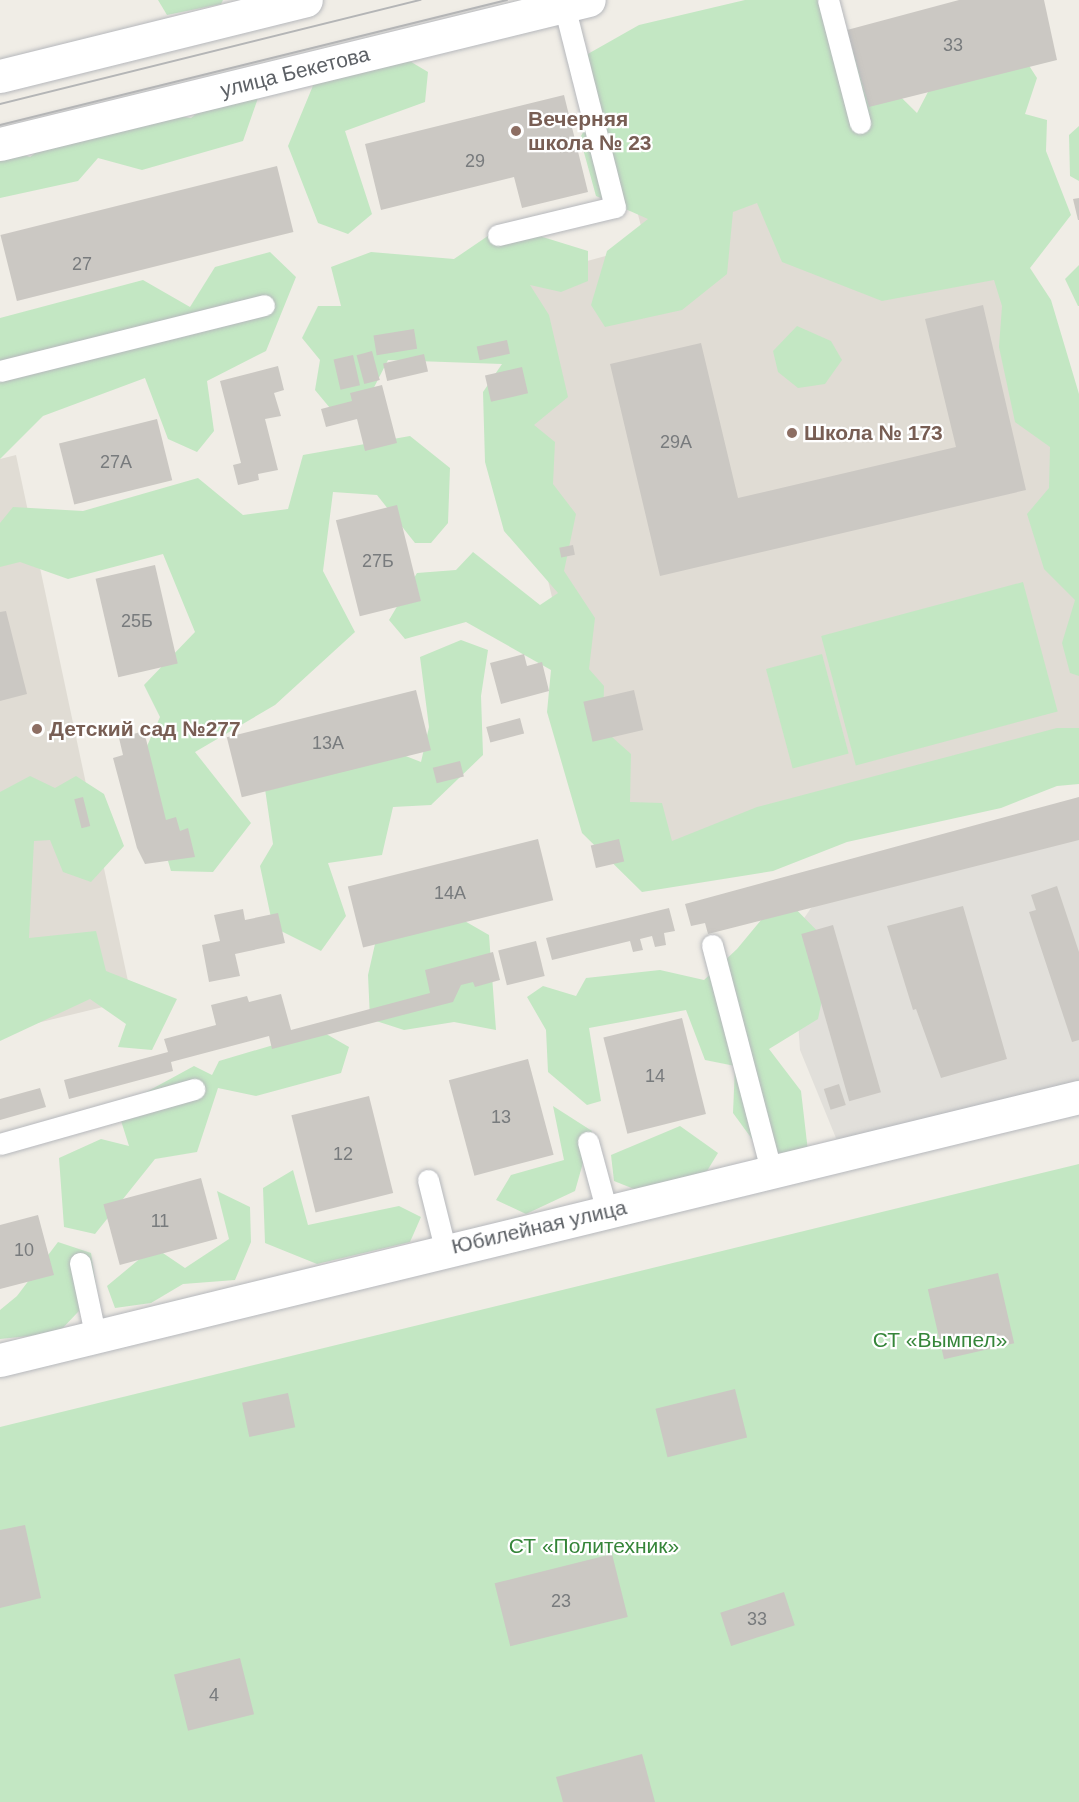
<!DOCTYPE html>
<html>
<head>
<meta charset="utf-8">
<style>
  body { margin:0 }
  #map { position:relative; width:1079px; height:1802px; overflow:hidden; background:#f0ede6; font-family:Helvetica,sans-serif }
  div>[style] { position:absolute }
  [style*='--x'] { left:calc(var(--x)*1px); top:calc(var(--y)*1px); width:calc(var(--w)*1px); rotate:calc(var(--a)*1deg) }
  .industrial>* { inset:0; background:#e1dfda }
  .education>* { inset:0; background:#e0dcd4 }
  .green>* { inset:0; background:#c3e7c3; transform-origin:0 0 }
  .building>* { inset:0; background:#cbc8c3; transform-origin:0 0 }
  .roads { filter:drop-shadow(0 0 2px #b6b8bc) drop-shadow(0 0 2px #b6b8bc) }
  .lane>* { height:21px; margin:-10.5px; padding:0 10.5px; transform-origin:10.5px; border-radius:10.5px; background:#fff }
  .street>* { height:33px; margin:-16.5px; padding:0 16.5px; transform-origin:16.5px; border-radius:16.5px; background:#fff }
  .secondary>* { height:33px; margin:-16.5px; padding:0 16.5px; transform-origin:16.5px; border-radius:16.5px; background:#fff }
  .tram>* { height:1.5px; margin:-0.75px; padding:0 0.75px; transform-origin:0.75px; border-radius:0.75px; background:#b4b5b6 }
  .dots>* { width:16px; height:16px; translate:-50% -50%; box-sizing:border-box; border:3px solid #fff; border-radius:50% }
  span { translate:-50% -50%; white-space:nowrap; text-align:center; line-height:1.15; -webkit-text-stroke:4.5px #fff; paint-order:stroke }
  .number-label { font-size:18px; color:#787b7d }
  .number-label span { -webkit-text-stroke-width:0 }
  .street-label { font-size:21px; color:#5d6166 }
  .education-label { font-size:21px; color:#785e54; font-weight:700 }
  .left { translate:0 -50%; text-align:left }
  .park-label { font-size:21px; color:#358539 }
</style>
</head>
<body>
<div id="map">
  <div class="industrial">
    <i style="clip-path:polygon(1079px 797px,1079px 1081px,838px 1143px,800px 1050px,792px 936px,811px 908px)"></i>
  </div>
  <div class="education">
    <i style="clip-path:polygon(597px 59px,870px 198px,992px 161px,1079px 464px,1079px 771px,635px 881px,587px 745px,506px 403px,510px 282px,646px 245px)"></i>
    <i style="clip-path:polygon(16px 455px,132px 1000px,0 1032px,0 459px)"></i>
  </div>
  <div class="green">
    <i style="clip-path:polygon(158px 0,223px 0,221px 4px,167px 15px)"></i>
    <i style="clip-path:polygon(745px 0,823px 0,849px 46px,917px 113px,929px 90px,1028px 64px,1037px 78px,1025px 114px,1047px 120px,1046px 151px,1071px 215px,1030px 268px,1051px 300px,1079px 394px,1079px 676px,1070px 673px,1062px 643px,1075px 600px,1044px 569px,1027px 514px,1049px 488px,1050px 447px,1015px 422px,999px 347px,1002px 306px,994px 280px,882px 301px,782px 262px,757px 203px,733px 212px,727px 274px,682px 310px,605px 327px,591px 305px,607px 251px,648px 219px,596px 196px,580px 138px,598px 105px,586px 55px,639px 25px)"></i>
    <i style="clip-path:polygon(391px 50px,428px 72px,425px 102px,345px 131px,372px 214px,348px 234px,318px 223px,288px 146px,317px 76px)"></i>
    <i style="clip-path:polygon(232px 86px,258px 98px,243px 141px,142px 170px,98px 158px,78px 181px,0 198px,0 147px,30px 157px,56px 137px,153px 112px,191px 118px)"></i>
    <i style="clip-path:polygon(1079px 126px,1079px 181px,1070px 176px,1069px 135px)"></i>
    <i style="clip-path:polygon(504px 225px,588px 251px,588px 281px,561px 292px,530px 285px,549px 315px,568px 397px,534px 425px,555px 442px,553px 484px,576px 514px,564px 571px,595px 618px,589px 669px,604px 686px,603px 729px,631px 754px,630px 802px,662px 803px,672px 841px,757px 807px,1057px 728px,1079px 728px,1079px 784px,1057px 786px,1001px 808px,847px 842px,773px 871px,642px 892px,582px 833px,547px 712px,551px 670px,466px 622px,405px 639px,389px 620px,417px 573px,456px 570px,473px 552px,540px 605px,558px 593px,504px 531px,485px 462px,483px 392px,502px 364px,388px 360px,366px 403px,335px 414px,315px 390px,320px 360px,302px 338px,318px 306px,341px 306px,331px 267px,371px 252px,454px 259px)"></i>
    <i style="clip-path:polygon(270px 252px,296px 277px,266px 351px,207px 381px,214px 431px,197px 452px,168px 439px,145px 378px,43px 416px,0 459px,0 318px,143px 280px,190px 307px,215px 267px)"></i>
    <i style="clip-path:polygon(1079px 265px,1079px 306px,1078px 306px,1065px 279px)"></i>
    <i style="clip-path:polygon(797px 326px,831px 341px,842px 360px,825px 384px,798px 388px,778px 372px,773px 351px)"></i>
    <i style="clip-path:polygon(410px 436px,450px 468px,448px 523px,431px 543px,415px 543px,377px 495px,333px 492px,323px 571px,355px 632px,275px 705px,195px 752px,251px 823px,213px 872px,171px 871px,139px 764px,160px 717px,144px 685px,195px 632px,163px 554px,68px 579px,20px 562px,0 567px,0 523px,13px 507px,83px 511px,198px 478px,243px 515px,288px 509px,303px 455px)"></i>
    <i style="left:1023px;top:582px;width:134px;height:209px;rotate:75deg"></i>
    <i style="clip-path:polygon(461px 640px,488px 650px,481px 696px,483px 755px,431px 805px,393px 807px,382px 855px,328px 863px,346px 916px,321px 951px,273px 927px,260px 866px,273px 844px,264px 782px,380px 746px,421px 762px,429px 727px,420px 657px)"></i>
    <i style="left:822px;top:654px;width:103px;height:58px;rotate:75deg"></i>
    <i style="clip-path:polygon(30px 776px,55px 788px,76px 776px,104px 794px,124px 846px,91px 882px,63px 872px,50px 840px,34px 841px,29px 938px,96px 931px,106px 971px,177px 999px,152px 1050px,118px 1047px,126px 1024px,90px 999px,0 1041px,0 792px)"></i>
    <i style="clip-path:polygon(782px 895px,833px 947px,818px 1019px,769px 1049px,801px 1091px,809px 1160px,760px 1150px,733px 1113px,735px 1066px,705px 1060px,686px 1010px,589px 1028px,601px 1101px,587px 1105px,548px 1072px,546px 1030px,527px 997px,543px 986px,576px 996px,586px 978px,660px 970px,704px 980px,737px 949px)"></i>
    <i style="clip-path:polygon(442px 908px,489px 935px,496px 1030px,454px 1022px,404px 1030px,370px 1019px,368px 975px,380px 922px)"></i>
    <i style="clip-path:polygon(321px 1031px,349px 1047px,341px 1073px,256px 1096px,218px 1088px,197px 1152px,155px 1159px,95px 1234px,64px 1227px,59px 1158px,101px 1139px,129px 1146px,117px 1108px,194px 1066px,212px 1075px,219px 1061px)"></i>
    <i style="clip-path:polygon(553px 1106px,592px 1131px,575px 1191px,526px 1214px,496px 1200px,511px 1175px,564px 1160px)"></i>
    <i style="clip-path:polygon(680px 1126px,718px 1153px,696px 1189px,654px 1197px,614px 1181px,611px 1155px)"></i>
    <i style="clip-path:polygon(1079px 1164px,1079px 1802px,0 1802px,0 1427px)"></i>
    <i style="clip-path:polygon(293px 1170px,308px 1225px,399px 1206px,421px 1217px,410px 1242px,317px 1264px,265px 1243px,263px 1188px)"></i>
    <i style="clip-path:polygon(217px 1191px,250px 1207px,251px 1242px,235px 1280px,183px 1284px,151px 1303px,115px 1308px,107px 1286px,154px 1247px,185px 1268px,229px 1239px)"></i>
    <i style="clip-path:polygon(58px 1242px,91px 1253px,97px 1292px,58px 1333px,0 1339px,0 1310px,17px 1296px)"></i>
  </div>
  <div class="building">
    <i style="clip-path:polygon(959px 0,1044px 0,1057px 60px,869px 107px,847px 30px)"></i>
    <i style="clip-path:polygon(564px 95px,588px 192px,522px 208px,514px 177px,381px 210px,365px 144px)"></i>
    <i style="left:277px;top:166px;width:68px;height:285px;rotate:76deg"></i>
    <i style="clip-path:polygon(1079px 198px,1079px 220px,1078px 220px,1073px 199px)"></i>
    <i style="clip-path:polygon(983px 305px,1026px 490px,660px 576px,610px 364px,701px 343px,738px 498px,956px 447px,925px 319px)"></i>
    <i style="left:414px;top:329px;width:20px;height:41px;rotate:81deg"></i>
    <i style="left:507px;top:340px;width:14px;height:31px;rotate:78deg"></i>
    <i style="left:372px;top:351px;width:30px;height:16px;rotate:75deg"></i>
    <i style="left:424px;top:354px;width:18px;height:42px;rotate:77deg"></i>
    <i style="left:353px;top:355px;width:31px;height:20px;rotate:77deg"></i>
    <i style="clip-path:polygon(278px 366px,284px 390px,274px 393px,281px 416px,265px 419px,278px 470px,258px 474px,259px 480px,238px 485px,233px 465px,241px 463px,220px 381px)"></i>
    <i style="left:522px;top:367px;width:27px;height:38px;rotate:77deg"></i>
    <i style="clip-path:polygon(382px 385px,397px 443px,365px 451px,357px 419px,326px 427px,321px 409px,352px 401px,350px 393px)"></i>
    <i style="left:157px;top:419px;width:63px;height:101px;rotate:76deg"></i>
    <i style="left:397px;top:505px;width:99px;height:63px;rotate:76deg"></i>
    <i style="left:573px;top:545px;width:10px;height:14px;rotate:79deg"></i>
    <i style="left:155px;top:565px;width:101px;height:61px;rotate:77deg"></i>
    <i style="clip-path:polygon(6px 611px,27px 694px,0 701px,0 612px)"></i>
    <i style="clip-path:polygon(524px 654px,527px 666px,542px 662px,549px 691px,501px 704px,490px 663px)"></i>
    <i style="left:416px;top:690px;width:62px;height:195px;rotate:76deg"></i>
    <i style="left:634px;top:690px;width:41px;height:52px;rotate:77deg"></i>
    <i style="left:520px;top:718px;width:16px;height:35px;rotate:75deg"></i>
    <i style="clip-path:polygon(144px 731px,166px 820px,176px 817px,180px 831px,188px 828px,195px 857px,145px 864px,137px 848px,113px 758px,123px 755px,119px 738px)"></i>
    <i style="left:460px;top:761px;width:16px;height:28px;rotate:76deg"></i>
    <i style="left:83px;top:797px;width:30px;height:9px;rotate:76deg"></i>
    <i style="clip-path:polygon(1079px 797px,1079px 840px,708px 934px,705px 923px,691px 926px,685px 904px)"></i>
    <i style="left:538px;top:839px;width:63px;height:196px;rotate:76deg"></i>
    <i style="left:619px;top:839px;width:23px;height:29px;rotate:77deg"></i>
    <i style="clip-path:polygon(1057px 886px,1079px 952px,1079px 1040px,1072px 1042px,1029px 912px,1036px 910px,1031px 895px)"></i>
    <i style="clip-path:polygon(963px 906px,1007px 1059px,941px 1078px,916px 1009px,913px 1010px,887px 926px)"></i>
    <i style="clip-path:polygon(669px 908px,675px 931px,664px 933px,666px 945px,655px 947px,652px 936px,640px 939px,643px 950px,633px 952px,630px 941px,552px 960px,546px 938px)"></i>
    <i style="clip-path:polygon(243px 909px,245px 920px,278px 913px,285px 943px,235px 954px,240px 976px,209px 982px,202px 945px,220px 941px,214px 915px)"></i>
    <i style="left:833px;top:925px;width:174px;height:33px;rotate:74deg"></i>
    <i style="left:536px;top:941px;width:36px;height:39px;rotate:76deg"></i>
    <i style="clip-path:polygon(493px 952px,500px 980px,475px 987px,473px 982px,461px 985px,453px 1002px,272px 1049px,269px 1036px,171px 1062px,173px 1071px,69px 1099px,64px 1080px,168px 1052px,164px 1039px,216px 1025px,211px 1005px,247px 996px,249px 1002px,281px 994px,291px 1030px,430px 993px,425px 970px)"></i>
    <i style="left:682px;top:1018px;width:99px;height:81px;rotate:76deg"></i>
    <i style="left:528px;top:1059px;width:99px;height:82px;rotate:75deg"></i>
    <i style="left:839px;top:1084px;width:22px;height:16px;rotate:72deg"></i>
    <i style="clip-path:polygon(40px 1088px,46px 1107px,0 1120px,0 1099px)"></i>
    <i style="left:369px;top:1096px;width:100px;height:80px;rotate:76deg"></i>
    <i style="left:201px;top:1178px;width:63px;height:101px;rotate:75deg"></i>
    <i style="clip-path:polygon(38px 1215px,54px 1275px,0 1289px,0 1225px)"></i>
    <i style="left:998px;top:1273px;width:72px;height:72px;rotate:77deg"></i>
    <i style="left:735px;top:1389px;width:50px;height:82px;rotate:76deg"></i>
    <i style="left:288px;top:1393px;width:35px;height:47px;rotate:78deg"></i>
    <i style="clip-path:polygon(25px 1525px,41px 1598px,0 1608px,0 1530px)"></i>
    <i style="left:612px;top:1554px;width:65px;height:121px;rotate:76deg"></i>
    <i style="left:784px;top:1592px;width:35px;height:67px;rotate:72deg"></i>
    <i style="left:240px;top:1658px;width:58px;height:68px;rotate:76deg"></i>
    <i style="clip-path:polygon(642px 1754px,655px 1802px,563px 1802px,556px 1777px)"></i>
  </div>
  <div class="roads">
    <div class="lane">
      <i style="--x:828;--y:0;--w:127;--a:75.4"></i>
      <i style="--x:498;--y:235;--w:120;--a:-13.5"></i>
      <i style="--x:615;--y:207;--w:207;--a:-104.2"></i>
      <i style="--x:0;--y:371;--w:272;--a:-14"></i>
      <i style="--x:712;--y:945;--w:236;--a:75.3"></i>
      <i style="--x:588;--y:1142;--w:73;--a:74.8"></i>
      <i style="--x:0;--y:1144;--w:202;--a:-15.8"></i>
      <i style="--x:428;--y:1180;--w:70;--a:76"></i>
      <i style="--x:80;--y:1263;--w:77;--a:78"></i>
    </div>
    <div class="street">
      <i style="--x:0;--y:1360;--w:1111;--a:-13.7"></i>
    </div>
    <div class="secondary">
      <i style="--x:0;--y:76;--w:315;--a:-13.9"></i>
      <i style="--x:0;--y:144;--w:606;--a:-13.74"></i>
    </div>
  </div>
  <div class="tram">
    <i style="--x:0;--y:104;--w:433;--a:-13.9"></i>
    <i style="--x:0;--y:125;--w:522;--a:-13.85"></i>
  </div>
  <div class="dots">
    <i style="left:516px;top:131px;background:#8d6e63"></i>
    <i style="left:792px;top:433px;background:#8d6e63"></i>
    <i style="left:37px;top:729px;background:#8d6e63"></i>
  </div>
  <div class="number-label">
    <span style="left:953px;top:45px">33</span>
    <span style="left:475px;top:161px">29</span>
    <span style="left:82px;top:264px">27</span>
    <span style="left:676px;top:442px">29А</span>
    <span style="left:116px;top:462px">27А</span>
    <span style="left:378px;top:561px">27Б</span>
    <span style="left:137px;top:621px">25Б</span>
    <span style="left:328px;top:743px">13А</span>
    <span style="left:450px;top:893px">14А</span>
    <span style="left:655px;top:1076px">14</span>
    <span style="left:501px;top:1117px">13</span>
    <span style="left:343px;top:1154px">12</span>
    <span style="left:160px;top:1221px">11</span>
    <span style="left:24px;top:1250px">10</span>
    <span style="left:561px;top:1601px">23</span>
    <span style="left:757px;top:1619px">33</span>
    <span style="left:214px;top:1695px">4</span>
  </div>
  <div class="street-label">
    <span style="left:295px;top:72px;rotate:-14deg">улица Бекетова</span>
    <span style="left:539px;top:1227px;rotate:-13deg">Юбилейная улица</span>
  </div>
  <div class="education-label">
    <span class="left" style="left:528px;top:131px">Вечерняя<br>школа № 23</span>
    <span class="left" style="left:804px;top:433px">Школа № 173</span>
    <span class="left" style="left:49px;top:729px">Детский сад №277</span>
  </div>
  <div class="park-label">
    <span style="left:940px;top:1340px">СТ «Вымпел»</span>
    <span style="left:594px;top:1546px">СТ «Политехник»</span>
  </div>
</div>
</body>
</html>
